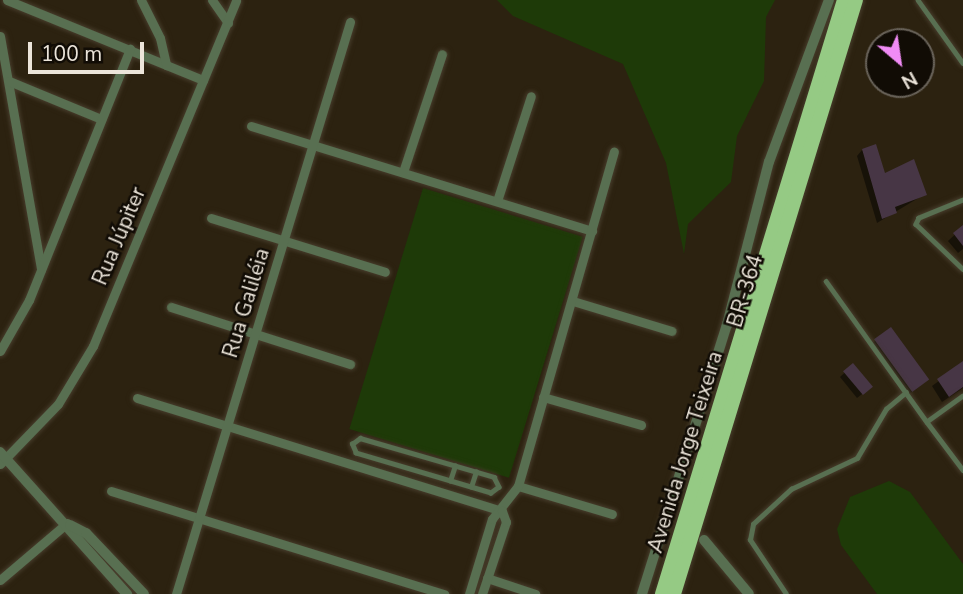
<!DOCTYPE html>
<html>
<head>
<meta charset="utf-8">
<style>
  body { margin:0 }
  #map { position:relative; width:963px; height:594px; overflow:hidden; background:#2c2210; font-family:"Nunito Sans",sans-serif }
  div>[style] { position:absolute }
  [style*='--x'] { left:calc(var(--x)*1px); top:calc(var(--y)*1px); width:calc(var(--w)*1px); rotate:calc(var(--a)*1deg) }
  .green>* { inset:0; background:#1e3a08; transform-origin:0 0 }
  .shadow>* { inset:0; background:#0007 }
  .building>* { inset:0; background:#473645; transform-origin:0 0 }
  .roads { filter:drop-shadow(0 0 2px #473d2c) drop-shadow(0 0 2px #473d2c) }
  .service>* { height:4.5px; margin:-2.25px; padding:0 2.25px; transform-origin:2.25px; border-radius:2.25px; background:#586f51 }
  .minor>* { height:9px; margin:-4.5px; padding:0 4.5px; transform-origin:4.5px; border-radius:4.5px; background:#586f51 }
  .tertiary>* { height:10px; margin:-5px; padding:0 5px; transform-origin:5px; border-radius:5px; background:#586f51 }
  .trunk>* { height:14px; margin:-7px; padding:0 7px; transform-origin:7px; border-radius:7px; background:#95ca84 }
  span { translate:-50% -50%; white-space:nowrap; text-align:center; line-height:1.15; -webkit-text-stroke:5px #110c05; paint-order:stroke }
  .street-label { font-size:21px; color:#ece5da }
  .north { position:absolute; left:865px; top:28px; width:70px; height:70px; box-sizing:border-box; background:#110c05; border:2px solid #69635a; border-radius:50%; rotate:151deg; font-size:19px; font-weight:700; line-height:28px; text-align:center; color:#ece5da }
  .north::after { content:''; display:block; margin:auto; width:24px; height:32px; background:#f08bf5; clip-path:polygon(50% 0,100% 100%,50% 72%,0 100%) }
  .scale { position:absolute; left:28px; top:42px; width:116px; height:32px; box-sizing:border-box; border:4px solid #ece5da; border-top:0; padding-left:9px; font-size:21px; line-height:24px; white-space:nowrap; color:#ece5da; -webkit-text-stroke:5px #110c05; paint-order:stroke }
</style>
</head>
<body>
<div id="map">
  <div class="green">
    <i style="clip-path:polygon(497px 0,775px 0,766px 17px,764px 81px,737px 136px,731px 182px,688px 224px,684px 254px,666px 163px,623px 64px,513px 16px)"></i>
    <i style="left:423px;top:188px;width:167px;height:252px;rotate:17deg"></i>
    <i style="clip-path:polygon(889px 481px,910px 492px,963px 564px,963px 594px,877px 594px,841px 545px,837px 529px,850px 497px)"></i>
  </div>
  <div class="shadow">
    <i style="clip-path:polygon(862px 150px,884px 175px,925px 194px,877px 223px,857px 156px)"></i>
    <i style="clip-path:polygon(963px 227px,963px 249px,958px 253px,948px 241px)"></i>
    <i style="clip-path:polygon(876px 340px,920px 386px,905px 397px,870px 346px)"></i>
    <i style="clip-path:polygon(963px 363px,963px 388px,942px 402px,932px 386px)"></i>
    <i style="clip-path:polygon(853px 365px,866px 391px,857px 398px,840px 377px)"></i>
  </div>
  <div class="building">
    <i style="clip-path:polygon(876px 144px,885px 173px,914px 159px,927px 195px,895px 207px,897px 213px,882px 219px,862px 149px)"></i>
    <i style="clip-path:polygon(963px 225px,963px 246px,953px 233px)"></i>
    <i style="left:891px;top:327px;width:65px;height:21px;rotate:54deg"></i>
    <i style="clip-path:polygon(963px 361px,963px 387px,949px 397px,937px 379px)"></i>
    <i style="left:853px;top:363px;width:31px;height:13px;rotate:50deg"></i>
  </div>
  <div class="roads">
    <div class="service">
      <i style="--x:918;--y:0;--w:77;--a:54.5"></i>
      <i style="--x:963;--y:200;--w:48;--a:157.8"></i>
      <i style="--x:919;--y:218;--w:7;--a:117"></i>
      <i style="--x:916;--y:224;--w:65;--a:43.8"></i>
      <i style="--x:826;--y:281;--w:173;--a:54.4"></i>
      <i style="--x:963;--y:396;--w:44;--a:144.2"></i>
      <i style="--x:927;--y:422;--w:60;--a:53.1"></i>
      <i style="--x:360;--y:438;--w:140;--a:16.2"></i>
      <i style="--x:494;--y:477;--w:11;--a:63"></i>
      <i style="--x:499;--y:487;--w:10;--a:143"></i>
      <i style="--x:491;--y:493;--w:141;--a:-163.5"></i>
      <i style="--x:356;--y:453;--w:10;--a:-114"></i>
      <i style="--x:352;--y:444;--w:10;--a:-37"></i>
      <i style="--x:450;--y:481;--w:16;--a:-72"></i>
      <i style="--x:471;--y:487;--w:16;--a:-72"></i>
      <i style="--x:786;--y:594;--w:65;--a:-123.7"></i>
      <i style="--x:750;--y:540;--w:16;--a:-79"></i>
      <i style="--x:753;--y:524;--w:52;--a:-42.6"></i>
      <i style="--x:791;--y:489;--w:73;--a:-25.2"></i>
      <i style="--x:857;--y:458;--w:57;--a:-59.4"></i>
      <i style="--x:886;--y:409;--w:26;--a:-40"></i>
    </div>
    <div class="minor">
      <i style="--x:7;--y:0;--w:212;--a:22.2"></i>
      <i style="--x:141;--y:0;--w:42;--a:63.4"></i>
      <i style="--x:160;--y:38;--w:28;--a:77"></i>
      <i style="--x:212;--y:0;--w:28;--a:55"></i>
      <i style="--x:0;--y:36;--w:237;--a:80"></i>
      <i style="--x:9;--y:81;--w:100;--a:22.4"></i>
      <i style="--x:251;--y:126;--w:357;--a:17.1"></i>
      <i style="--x:403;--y:172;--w:124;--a:-71.7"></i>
      <i style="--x:497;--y:201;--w:110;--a:-72.1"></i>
      <i style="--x:211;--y:218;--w:182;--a:17.2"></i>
      <i style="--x:573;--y:301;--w:103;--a:16.9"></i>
      <i style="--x:171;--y:307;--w:188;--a:17.7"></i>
      <i style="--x:0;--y:351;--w:59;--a:-60.4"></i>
      <i style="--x:29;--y:300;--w:271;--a:-68.1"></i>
      <i style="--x:543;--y:397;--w:102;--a:15.9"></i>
      <i style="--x:137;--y:398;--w:382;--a:17.2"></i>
      <i style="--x:0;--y:464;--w:83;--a:-46"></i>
      <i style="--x:58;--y:404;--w:68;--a:-58.9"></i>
      <i style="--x:93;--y:346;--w:374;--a:-67.5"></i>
      <i style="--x:518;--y:486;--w:98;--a:16.6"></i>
      <i style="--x:111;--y:491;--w:349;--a:17.2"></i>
      <i style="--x:487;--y:578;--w:51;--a:18.4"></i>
      <i style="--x:0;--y:580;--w:88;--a:-40.4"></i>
      <i style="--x:176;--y:594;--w:598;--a:-73.08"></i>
      <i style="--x:469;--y:594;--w:78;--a:-73"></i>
      <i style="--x:492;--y:519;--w:42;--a:-51.8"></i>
      <i style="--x:518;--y:486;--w:348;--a:-74"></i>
      <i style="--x:482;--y:594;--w:76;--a:-71.6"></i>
      <i style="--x:506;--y:522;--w:12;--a:-110"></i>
    </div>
    <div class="tertiary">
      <i style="--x:0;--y:452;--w:191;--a:48.2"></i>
      <i style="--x:70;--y:525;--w:18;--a:27"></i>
      <i style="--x:86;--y:533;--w:84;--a:46.4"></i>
      <i style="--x:704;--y:540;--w:70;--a:50.2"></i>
      <i style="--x:642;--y:594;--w:282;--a:-72.5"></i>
      <i style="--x:727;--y:325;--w:168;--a:-75.6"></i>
      <i style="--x:769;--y:162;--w:173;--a:-69.7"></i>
    </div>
    <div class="trunk">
      <i style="--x:662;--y:594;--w:621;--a:-72.97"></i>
      <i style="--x:674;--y:594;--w:621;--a:-72.97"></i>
    </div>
  </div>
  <div class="street-label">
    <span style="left:119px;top:236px;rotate:-67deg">Rua Júpiter</span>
    <span style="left:745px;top:291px;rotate:-73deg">BR-364</span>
    <span style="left:246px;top:303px;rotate:-73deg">Rua Galiléia</span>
    <span style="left:685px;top:452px;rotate:-73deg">Avenida Jorge Teixeira</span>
  </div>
  <div class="north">N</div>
  <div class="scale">100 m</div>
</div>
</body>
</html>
